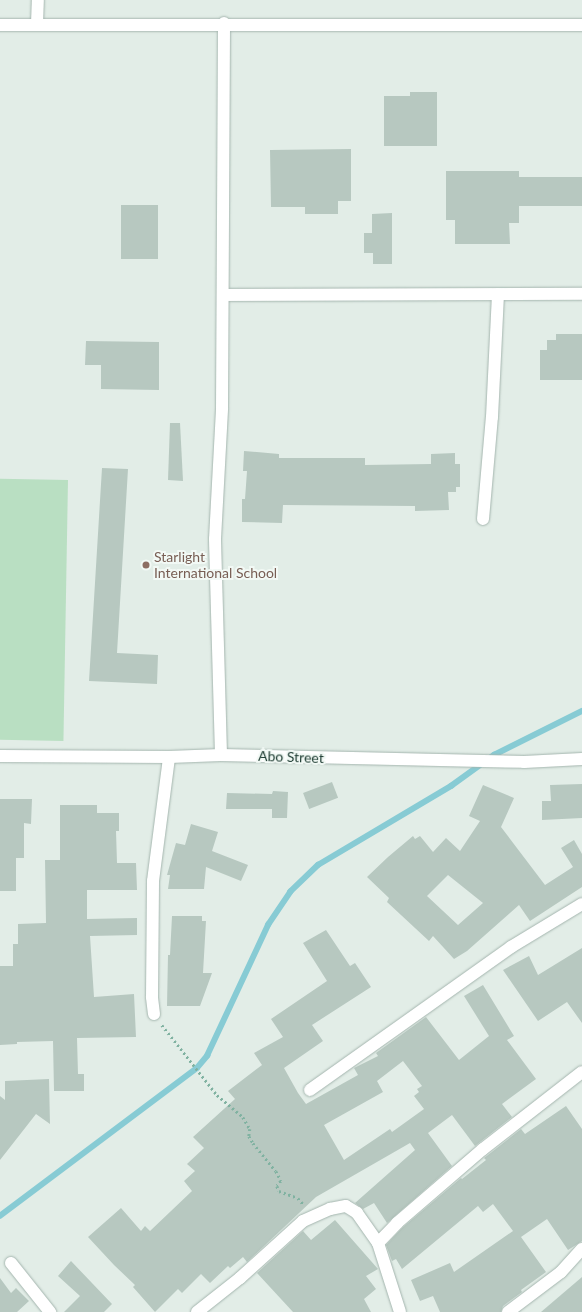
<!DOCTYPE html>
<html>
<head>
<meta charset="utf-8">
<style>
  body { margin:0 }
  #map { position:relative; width:582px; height:1312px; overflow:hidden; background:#e2ede7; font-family:Lato,sans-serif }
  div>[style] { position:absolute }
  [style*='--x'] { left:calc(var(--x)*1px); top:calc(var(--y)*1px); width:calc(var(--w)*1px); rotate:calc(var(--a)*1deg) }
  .green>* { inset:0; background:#b9dfc2; transform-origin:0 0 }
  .stream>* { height:5.5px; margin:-2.75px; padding:0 2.75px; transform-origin:2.75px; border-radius:2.75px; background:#87cbd4 }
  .building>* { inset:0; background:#b7c8c0; transform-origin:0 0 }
  .path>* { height:2.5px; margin-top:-1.25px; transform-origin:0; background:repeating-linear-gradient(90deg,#80b2a1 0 2px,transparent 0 5px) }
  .roads { filter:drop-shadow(0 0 1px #a4b5ae) drop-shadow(0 0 1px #a4b5ae) }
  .street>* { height:12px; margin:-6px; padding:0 6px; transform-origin:6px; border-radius:6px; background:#fff }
  .dots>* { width:11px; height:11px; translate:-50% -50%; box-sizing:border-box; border:2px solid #f2f9f5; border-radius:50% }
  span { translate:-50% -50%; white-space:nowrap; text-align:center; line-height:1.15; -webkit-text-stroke:4px #f2f9f5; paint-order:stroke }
  .education-label { font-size:14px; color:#785e54 }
  .left { translate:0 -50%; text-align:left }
  .street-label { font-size:14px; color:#213f35 }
</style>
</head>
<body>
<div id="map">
  <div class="green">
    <i style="left:68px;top:480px;width:261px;height:68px;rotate:91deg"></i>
  </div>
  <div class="stream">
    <i style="--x:0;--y:1216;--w:246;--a:-36.9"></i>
    <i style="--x:197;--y:1068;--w:16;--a:-50"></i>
    <i style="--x:207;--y:1056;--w:145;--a:-65"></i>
    <i style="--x:268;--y:925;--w:40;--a:-56"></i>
    <i style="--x:290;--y:892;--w:39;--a:-44"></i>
    <i style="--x:318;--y:865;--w:155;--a:-30.7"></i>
    <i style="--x:451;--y:786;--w:53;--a:-35.8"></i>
    <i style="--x:494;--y:755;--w:98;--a:-26.6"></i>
  </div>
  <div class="building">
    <i style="clip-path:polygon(410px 92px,437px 92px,437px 146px,384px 146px,384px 96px,410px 96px)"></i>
    <i style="clip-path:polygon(351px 149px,351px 201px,338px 201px,338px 214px,305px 214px,305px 207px,271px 207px,270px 150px)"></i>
    <i style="clip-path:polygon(446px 171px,519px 171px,519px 177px,582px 177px,582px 206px,519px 206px,519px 223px,509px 223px,510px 244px,455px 244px,455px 220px,446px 220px)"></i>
    <i style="left:121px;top:205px;width:37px;height:54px"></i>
    <i style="clip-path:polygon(392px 213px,392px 264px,373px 264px,373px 253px,364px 253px,364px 233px,372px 233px,372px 214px)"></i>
    <i style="clip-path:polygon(556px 334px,582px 334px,582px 380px,540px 380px,540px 350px,547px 350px,547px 340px,556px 340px)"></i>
    <i style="clip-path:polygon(86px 341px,159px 342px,159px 390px,101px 389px,101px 365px,85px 365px)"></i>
    <i style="clip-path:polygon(170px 423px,180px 423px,183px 481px,168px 480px)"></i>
    <i style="clip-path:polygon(244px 451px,279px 454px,279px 458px,365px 458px,365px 465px,431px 464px,431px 454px,455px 453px,455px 464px,460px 464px,460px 487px,456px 487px,456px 492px,448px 492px,449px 510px,415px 511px,415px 506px,283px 505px,282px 523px,242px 522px,242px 499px,245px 499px,247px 471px,243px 471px)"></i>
    <i style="clip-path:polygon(102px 468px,128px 469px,117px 653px,158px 655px,157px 684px,89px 681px)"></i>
    <i style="left:332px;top:782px;width:17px;height:31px;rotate:69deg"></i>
    <i style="clip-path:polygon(582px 784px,582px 818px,542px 820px,542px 801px,551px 801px,550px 785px)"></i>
    <i style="clip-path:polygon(evenodd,483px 785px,514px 798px,501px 827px,545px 885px,573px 867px,561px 848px,574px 840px,582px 854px,582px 887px,530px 921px,519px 905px,467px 951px,454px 959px,433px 936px,429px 941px,387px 902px,389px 898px,367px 877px,388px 857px,413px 836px,415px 839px,420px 836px,433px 852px,446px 838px,460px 851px,480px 821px,469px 816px,483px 785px,448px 875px,483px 903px,458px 925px,427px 896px,448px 875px)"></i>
    <i style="clip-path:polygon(273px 791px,288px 792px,287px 818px,272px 818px,272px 809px,226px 809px,227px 793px,272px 794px)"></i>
    <i style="clip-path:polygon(0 799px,32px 799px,31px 824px,24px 823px,24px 858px,16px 858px,16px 891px,0 891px)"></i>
    <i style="clip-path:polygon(60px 805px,97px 805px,97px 813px,119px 813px,119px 831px,116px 831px,117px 863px,136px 863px,137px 890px,87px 890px,87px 919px,137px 918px,137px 935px,90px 936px,94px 997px,134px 994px,136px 1037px,77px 1038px,78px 1074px,84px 1074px,84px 1091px,54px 1091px,53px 1041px,17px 1042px,17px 1044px,0 1045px,0 966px,13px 966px,13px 944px,18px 944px,18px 924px,46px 923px,45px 860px,60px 860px)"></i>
    <i style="clip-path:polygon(191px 824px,218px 832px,212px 851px,248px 865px,241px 881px,206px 867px,204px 889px,168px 889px,170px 875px,167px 875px,176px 843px,185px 845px)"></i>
    <i style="clip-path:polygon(172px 916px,202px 916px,202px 921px,206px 921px,203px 973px,212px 973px,200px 1006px,167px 1006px,168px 955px,170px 955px)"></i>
    <i style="clip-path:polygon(evenodd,326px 930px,350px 966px,355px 963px,371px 987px,312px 1025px,323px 1041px,284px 1068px,298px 1093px,306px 1104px,358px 1075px,354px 1068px,378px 1056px,376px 1053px,426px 1017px,459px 1060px,489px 1036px,464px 996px,483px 985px,514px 1036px,507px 1040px,536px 1079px,502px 1104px,512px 1117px,475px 1146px,452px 1115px,428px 1133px,452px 1166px,387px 1223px,374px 1203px,363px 1209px,355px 1203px,415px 1150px,410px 1143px,316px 1197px,247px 1262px,243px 1257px,230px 1268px,228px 1266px,210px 1283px,201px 1274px,182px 1293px,178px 1289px,155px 1312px,133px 1287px,135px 1285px,114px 1265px,88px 1237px,121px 1208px,141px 1231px,145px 1226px,150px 1231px,192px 1191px,184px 1181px,195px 1171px,187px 1164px,204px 1148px,193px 1137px,235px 1099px,228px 1091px,262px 1065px,254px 1053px,283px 1037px,271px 1019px,327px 981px,303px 943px,326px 930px,403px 1061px,422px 1086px,417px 1089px,419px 1092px,414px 1096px,424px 1109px,392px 1132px,390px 1129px,344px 1160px,324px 1125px,383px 1092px,377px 1081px,403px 1061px)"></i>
    <i style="clip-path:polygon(582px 948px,582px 1023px,567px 1002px,538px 1021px,503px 970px,529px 956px,538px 975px)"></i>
    <i style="clip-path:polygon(49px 1079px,50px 1124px,36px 1114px,0 1160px,0 1096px,5px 1100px,5px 1081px)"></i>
    <i style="clip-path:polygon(566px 1106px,582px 1129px,582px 1241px,568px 1250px,547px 1219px,521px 1237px,546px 1272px,521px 1290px,522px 1292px,503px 1306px,501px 1312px,440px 1312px,433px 1296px,420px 1301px,411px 1280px,450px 1263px,454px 1272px,513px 1231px,493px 1204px,483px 1212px,478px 1206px,402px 1269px,396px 1259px,392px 1261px,386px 1245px,402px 1228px,461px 1178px,462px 1179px,486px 1160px,484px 1158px,488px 1155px,521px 1129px,525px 1134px)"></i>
    <i style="clip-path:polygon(335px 1220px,378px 1269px,366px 1276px,376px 1289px,364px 1299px,371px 1312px,293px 1312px,257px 1273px,303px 1231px,311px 1240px)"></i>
    <i style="clip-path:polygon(71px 1261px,112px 1304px,104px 1312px,64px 1312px,80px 1296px,58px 1276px)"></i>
    <i style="clip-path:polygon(582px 1277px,582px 1312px,541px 1312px)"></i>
    <i style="clip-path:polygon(0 1278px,11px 1293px,16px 1288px,29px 1301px,17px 1312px,0 1312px)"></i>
  </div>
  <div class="path">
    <i style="--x:162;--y:1025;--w:89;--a:51.8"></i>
    <i style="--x:217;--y:1095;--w:34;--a:40"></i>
    <i style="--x:243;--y:1117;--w:14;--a:60"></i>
    <i style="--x:250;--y:1129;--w:7;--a:98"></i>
    <i style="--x:249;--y:1136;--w:8;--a:60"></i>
    <i style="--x:253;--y:1143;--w:36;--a:51"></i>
    <i style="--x:276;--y:1171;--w:11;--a:63"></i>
    <i style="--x:281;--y:1181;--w:6;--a:129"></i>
    <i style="--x:277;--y:1186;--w:5;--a:68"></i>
    <i style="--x:279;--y:1191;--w:20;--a:20"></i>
    <i style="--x:298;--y:1198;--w:9;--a:49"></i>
  </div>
  <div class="roads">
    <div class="street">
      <i style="--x:37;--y:24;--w:24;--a:-88"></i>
      <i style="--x:0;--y:25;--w:582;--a:0"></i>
      <i style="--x:223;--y:295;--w:359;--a:-0.2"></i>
      <i style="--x:483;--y:519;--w:102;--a:-85"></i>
      <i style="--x:492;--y:417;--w:123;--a:-87.2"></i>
      <i style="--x:221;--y:755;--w:216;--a:-91.6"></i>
      <i style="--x:215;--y:539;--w:131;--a:-86.9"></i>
      <i style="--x:222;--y:408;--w:385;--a:-89.7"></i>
      <i style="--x:0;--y:756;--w:169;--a:0.3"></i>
      <i style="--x:169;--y:757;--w:52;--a:-2.2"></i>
      <i style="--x:221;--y:755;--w:303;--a:1.3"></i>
      <i style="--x:524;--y:762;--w:58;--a:-3"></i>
      <i style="--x:154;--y:1014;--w:17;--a:-97"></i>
      <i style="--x:152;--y:997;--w:116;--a:-89.5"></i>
      <i style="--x:153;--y:881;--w:125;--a:-82.6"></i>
      <i style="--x:310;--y:1090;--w:247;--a:-35.4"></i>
      <i style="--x:511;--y:947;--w:83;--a:-31.2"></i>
      <i style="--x:378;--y:1243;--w:28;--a:-46"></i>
      <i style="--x:397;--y:1223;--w:113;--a:-40.7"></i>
      <i style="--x:483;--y:1149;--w:125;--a:-37.9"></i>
      <i style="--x:11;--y:1263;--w:63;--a:51.5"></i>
      <i style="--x:197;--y:1312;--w:55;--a:-38.3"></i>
      <i style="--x:240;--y:1278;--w:85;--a:-42.1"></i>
      <i style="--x:303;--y:1221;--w:30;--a:-24"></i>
      <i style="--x:330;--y:1209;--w:16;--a:-11"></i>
      <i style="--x:346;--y:1206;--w:13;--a:32"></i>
      <i style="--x:357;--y:1213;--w:37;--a:55"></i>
      <i style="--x:378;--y:1243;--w:72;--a:72.3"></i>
      <i style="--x:508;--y:1312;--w:66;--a:-37"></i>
      <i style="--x:561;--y:1272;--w:31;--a:-48"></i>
    </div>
  </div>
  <div class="dots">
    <i style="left:146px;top:565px;background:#8d6e63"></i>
  </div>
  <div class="education-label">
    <span class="left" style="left:154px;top:565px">Starlight<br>International School</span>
  </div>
  <div class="street-label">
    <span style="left:291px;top:757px;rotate:2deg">Abo Street</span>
  </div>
</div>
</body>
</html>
